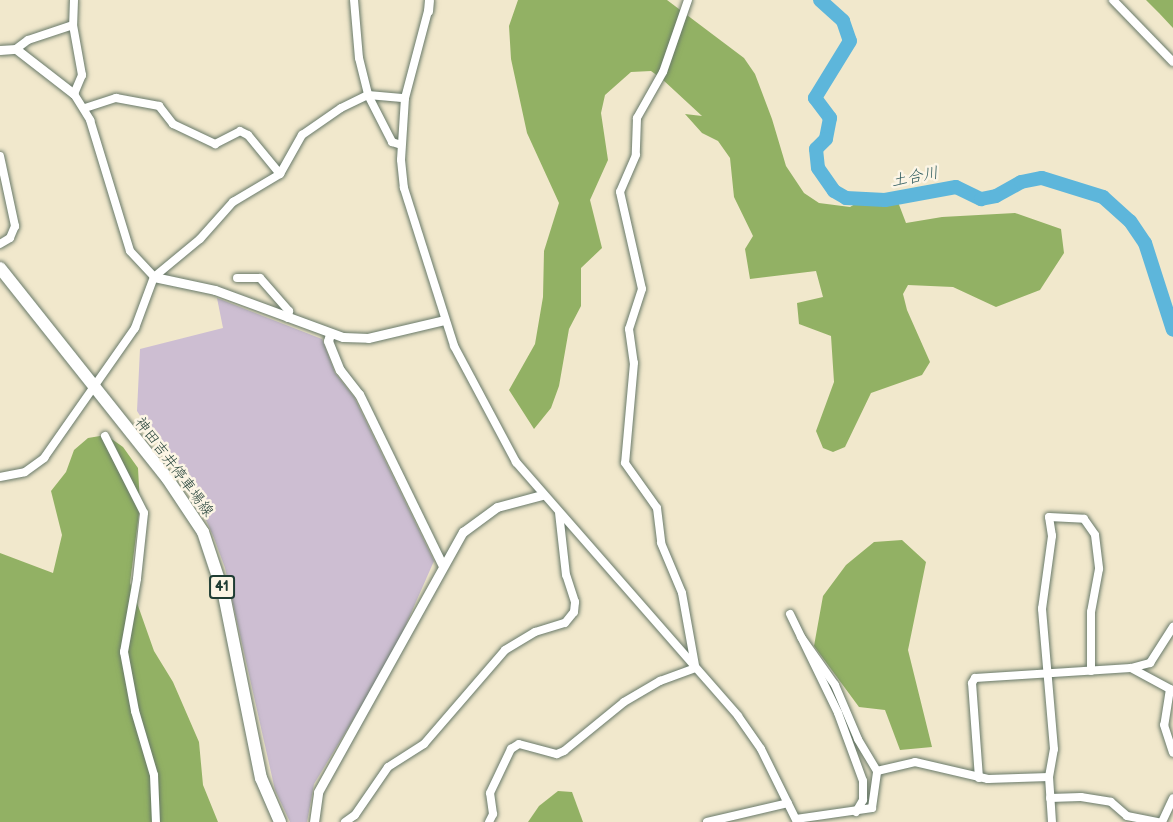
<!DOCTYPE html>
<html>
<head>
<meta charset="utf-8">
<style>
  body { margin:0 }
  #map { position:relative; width:1173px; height:822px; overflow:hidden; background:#f1e8cc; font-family:"Balsamiq Sans","Klee One",sans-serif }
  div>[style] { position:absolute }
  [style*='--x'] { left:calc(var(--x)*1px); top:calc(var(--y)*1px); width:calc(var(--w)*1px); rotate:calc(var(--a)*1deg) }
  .industrial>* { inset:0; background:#cdbed2 }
  .forest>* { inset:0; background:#92b164 }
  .river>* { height:14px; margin:-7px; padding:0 7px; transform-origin:7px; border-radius:7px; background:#5db6db }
  .roads { filter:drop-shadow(0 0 2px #687969) drop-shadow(0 0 2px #687969) }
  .minor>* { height:8px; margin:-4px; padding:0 4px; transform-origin:4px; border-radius:4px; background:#fff }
  .tertiary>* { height:9px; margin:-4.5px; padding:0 4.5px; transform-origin:4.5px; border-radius:4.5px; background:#fff }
  .primary>* { height:12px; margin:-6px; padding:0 6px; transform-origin:6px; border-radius:6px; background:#fff }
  span { translate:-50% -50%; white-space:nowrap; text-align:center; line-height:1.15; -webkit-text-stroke:5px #fcf5e5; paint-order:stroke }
  .shield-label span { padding:2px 4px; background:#fcf5e5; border:2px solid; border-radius:4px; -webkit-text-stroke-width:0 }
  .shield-label { font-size:14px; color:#1f3d34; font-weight:700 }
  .street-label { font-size:15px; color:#1f3d34 }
  .water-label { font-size:16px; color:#2e5b5e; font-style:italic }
</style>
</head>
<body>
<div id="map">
  <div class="industrial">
    <i style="clip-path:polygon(217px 298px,322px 339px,335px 373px,354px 397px,434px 561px,393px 654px,314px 784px,307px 822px,290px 822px,275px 790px,225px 568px,214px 538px,202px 511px,137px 411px,140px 349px,223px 328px)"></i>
  </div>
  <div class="forest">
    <i style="clip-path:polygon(518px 0,667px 0,744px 58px,755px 74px,772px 119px,786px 166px,804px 193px,819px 203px,850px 207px,874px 193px,891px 194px,898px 202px,906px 223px,942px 217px,1015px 213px,1061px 229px,1064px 253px,1040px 290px,996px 307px,953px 287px,908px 285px,903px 294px,907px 310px,930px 362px,922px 375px,871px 393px,845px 447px,833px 452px,823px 448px,816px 431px,834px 382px,831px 336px,799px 324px,797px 303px,823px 297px,816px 271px,750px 279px,745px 249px,753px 236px,734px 197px,730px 158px,718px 141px,702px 133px,685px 114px,702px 116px,662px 79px,651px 71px,631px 72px,605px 95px,601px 113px,608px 160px,590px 200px,602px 248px,581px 268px,581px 306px,569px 329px,559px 386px,551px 408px,534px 429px,509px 390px,535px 344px,543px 297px,544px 251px,559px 203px,527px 133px,511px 59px,509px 26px)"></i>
    <i style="clip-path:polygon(1146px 0,1173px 0,1173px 28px,1159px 13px)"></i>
    <i style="clip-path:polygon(106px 435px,123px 447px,138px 468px,140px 505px,130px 583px,154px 651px,173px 682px,199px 742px,203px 785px,218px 822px,0 822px,0 553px,53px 573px,62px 535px,51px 491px,66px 472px,74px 450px,88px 438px)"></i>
    <i style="clip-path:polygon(902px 540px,926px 562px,908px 650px,932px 747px,900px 750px,885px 710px,859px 707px,814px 646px,823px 596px,846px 565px,874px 542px)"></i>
    <i style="clip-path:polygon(558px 791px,572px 792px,583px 822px,528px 822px,539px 806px)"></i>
  </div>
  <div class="river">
    <i style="--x:820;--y:0;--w:31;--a:42"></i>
    <i style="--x:843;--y:21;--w:21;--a:71"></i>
    <i style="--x:850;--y:41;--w:67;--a:121.6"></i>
    <i style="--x:815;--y:98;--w:25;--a:53"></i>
    <i style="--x:830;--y:118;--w:21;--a:101"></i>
    <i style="--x:826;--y:139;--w:14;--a:135"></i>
    <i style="--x:816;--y:149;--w:19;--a:84"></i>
    <i style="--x:818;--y:168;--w:28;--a:55"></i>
    <i style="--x:834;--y:191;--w:14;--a:30"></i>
    <i style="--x:846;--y:198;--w:39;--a:3"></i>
    <i style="--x:885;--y:200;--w:72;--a:-10.4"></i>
    <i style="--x:956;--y:187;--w:28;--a:26"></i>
    <i style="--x:981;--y:199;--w:15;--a:-11"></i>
    <i style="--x:996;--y:196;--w:29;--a:-29"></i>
    <i style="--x:1021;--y:182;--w:21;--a:-11"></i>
    <i style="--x:1042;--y:178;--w:64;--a:17.3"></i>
    <i style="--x:1103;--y:197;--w:36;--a:42"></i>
    <i style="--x:1130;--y:221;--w:27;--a:56"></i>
    <i style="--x:1145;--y:243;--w:91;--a:72.2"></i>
  </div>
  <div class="roads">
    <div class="minor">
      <i style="--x:74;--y:0;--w:25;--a:92"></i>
      <i style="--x:73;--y:25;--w:51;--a:79.8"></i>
      <i style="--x:82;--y:75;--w:21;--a:113"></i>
      <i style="--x:74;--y:94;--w:31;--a:58"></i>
      <i style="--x:90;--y:120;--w:137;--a:73"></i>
      <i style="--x:130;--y:251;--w:35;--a:47"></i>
      <i style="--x:354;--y:0;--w:58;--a:85.1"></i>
      <i style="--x:359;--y:58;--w:38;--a:76"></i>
      <i style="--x:368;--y:95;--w:53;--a:62.9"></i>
      <i style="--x:392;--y:142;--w:9;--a:18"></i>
      <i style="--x:688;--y:0;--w:76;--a:109.1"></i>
      <i style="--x:663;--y:72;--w:53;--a:119.5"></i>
      <i style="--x:637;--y:118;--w:37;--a:92"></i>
      <i style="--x:636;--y:155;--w:40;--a:113.4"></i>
      <i style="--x:620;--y:192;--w:99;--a:77.2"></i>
      <i style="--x:642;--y:289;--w:42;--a:108"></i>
      <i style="--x:629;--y:329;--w:34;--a:82"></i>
      <i style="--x:634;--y:363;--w:100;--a:95.1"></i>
      <i style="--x:625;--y:463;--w:55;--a:54.6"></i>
      <i style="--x:657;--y:508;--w:35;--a:83"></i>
      <i style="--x:661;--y:543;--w:54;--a:67.2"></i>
      <i style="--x:682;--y:593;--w:73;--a:79.8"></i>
      <i style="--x:1113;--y:0;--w:86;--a:45.9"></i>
      <i style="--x:428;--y:11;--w:90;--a:104.8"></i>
      <i style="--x:405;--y:98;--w:62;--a:93.7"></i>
      <i style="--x:401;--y:160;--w:28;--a:84"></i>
      <i style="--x:404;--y:188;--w:166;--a:72.4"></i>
      <i style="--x:454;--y:346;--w:132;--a:61.9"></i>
      <i style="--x:516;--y:462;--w:337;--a:48.8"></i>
      <i style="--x:738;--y:716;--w:40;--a:55.1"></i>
      <i style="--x:761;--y:749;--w:81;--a:63.7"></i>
      <i style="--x:16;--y:49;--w:15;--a:-37"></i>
      <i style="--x:28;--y:40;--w:47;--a:-18.4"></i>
      <i style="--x:85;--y:108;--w:33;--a:-18"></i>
      <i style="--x:116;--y:98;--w:44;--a:10.5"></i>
      <i style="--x:159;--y:106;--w:23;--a:52"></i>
      <i style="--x:173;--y:124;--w:47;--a:25.5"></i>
      <i style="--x:215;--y:144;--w:28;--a:-27"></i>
      <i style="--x:240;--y:131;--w:9;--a:27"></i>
      <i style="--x:248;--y:135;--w:50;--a:50.6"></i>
      <i style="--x:0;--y:156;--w:72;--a:77.9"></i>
      <i style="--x:15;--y:226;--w:13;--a:113"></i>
      <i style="--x:10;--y:238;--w:12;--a:149"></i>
      <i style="--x:237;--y:278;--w:23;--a:0"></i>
      <i style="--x:260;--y:278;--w:44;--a:48.7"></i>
      <i style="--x:289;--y:311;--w:7;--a:98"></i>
      <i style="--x:105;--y:436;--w:86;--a:63.1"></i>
      <i style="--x:144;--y:513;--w:66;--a:96.1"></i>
      <i style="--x:137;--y:579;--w:74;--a:100.1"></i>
      <i style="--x:124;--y:652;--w:60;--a:79.4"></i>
      <i style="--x:135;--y:711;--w:67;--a:73.5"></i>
      <i style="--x:154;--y:775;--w:47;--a:87.6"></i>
      <i style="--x:0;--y:477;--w:25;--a:-11"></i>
      <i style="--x:25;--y:472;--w:24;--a:-36"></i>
      <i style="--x:44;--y:458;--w:159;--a:-55"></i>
      <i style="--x:135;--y:328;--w:54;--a:-69.6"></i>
      <i style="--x:154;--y:277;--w:60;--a:-39.6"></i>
      <i style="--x:200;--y:239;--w:50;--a:-48.3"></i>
      <i style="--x:233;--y:202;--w:55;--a:-30.8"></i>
      <i style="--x:280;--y:174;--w:45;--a:-60.6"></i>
      <i style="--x:302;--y:135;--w:47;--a:-34.7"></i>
      <i style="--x:341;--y:108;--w:30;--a:-26"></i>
      <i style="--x:368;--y:95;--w:37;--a:5"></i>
      <i style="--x:790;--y:614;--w:110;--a:64.1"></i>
      <i style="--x:838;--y:713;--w:72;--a:69.8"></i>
      <i style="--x:863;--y:781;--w:19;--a:90"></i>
      <i style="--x:863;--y:800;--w:14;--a:120"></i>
      <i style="--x:1131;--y:668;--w:44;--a:28.3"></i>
      <i style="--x:1170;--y:689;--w:36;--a:99"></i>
      <i style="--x:1164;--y:725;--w:29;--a:72"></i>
      <i style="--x:877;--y:771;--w:39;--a:-13"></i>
      <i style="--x:915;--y:762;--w:75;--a:13.1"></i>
      <i style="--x:988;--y:779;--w:61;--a:-1.9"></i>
      <i style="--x:979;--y:778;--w:95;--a:-94.2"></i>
      <i style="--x:972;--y:683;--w:6;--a:-59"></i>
      <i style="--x:975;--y:678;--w:156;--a:-3.7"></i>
      <i style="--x:1131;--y:668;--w:20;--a:-15"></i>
      <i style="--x:1150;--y:663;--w:43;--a:-57.4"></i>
      <i style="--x:1050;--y:798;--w:31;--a:-2"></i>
      <i style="--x:1081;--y:797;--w:30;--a:9"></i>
      <i style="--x:1111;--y:802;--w:21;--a:41"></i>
      <i style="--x:1127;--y:816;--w:32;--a:11"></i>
      <i style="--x:796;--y:819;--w:77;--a:-8.2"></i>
      <i style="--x:872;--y:808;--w:37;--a:-82"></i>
      <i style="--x:877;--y:771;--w:37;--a:-121"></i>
      <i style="--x:858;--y:739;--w:59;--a:-113.1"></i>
      <i style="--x:835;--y:685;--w:59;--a:-125.3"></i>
      <i style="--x:345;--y:822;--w:12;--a:-35"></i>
      <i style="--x:355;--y:815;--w:58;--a:-55.5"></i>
      <i style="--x:388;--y:767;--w:43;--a:-32.6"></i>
      <i style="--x:424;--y:744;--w:124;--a:-49.2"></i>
      <i style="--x:505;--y:650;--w:35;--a:-31"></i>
      <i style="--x:535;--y:632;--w:31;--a:-17"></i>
      <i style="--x:565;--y:623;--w:14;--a:-51"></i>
      <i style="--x:574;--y:612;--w:10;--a:-84"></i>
      <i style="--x:575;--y:602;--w:28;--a:-108"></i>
      <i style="--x:566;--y:575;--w:62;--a:-96.4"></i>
      <i style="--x:489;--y:822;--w:9;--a:-63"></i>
      <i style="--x:493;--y:814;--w:21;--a:-98"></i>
      <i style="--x:490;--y:793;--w:49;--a:-64.5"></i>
      <i style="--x:511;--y:749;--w:9;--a:-32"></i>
      <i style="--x:519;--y:744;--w:39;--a:15"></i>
      <i style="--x:557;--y:754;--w:8;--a:-23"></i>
      <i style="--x:564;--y:751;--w:77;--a:-39.2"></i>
      <i style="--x:624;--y:702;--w:42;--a:-30.3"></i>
      <i style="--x:660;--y:681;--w:37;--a:-20"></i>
      <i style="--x:707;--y:822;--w:83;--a:-13.2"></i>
      <i style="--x:1052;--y:822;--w:45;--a:-93.8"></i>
      <i style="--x:1049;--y:777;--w:28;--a:-80"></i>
      <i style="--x:1054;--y:749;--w:141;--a:-94.9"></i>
      <i style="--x:1042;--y:609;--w:74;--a:-82.2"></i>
      <i style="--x:1052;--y:536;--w:19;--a:-99"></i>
      <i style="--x:1049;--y:517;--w:35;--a:3"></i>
      <i style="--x:1084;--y:519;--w:19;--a:55"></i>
      <i style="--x:1095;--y:535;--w:34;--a:83"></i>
      <i style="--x:1099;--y:569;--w:44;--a:100.5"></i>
      <i style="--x:1091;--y:612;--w:59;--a:90"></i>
      <i style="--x:1162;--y:822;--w:26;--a:-65"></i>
    </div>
    <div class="tertiary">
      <i style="--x:428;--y:11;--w:11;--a:-85"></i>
      <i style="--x:0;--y:50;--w:16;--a:-4"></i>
      <i style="--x:16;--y:49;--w:73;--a:37.8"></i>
      <i style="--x:154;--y:277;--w:62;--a:12"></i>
      <i style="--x:215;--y:290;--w:136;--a:20.2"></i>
      <i style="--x:343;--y:337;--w:25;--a:2"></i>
      <i style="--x:368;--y:338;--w:78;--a:-13.3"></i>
      <i style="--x:330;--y:334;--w:7;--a:106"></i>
      <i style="--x:328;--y:341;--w:31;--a:68"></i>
      <i style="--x:340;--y:370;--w:31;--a:52"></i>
      <i style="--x:359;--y:394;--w:189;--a:64"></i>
      <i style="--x:314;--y:822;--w:30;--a:-82"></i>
      <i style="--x:318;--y:792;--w:298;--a:-60.9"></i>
      <i style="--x:463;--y:532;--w:42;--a:-36.3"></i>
      <i style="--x:497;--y:507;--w:47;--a:-14.9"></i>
    </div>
    <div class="primary">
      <i style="--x:0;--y:268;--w:268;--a:51.5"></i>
      <i style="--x:167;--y:478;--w:65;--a:56.3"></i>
      <i style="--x:203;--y:532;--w:66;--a:71.6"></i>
      <i style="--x:224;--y:595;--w:187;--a:78.6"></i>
      <i style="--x:261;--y:778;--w:48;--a:66.6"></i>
    </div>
  </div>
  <div class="shield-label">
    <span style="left:222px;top:587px">41</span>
  </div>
  <div class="street-label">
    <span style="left:174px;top:467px;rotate:53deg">神田吉井停車場線</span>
  </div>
  <div class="water-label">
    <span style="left:915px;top:178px;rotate:-11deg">土合川</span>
  </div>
</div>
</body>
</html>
